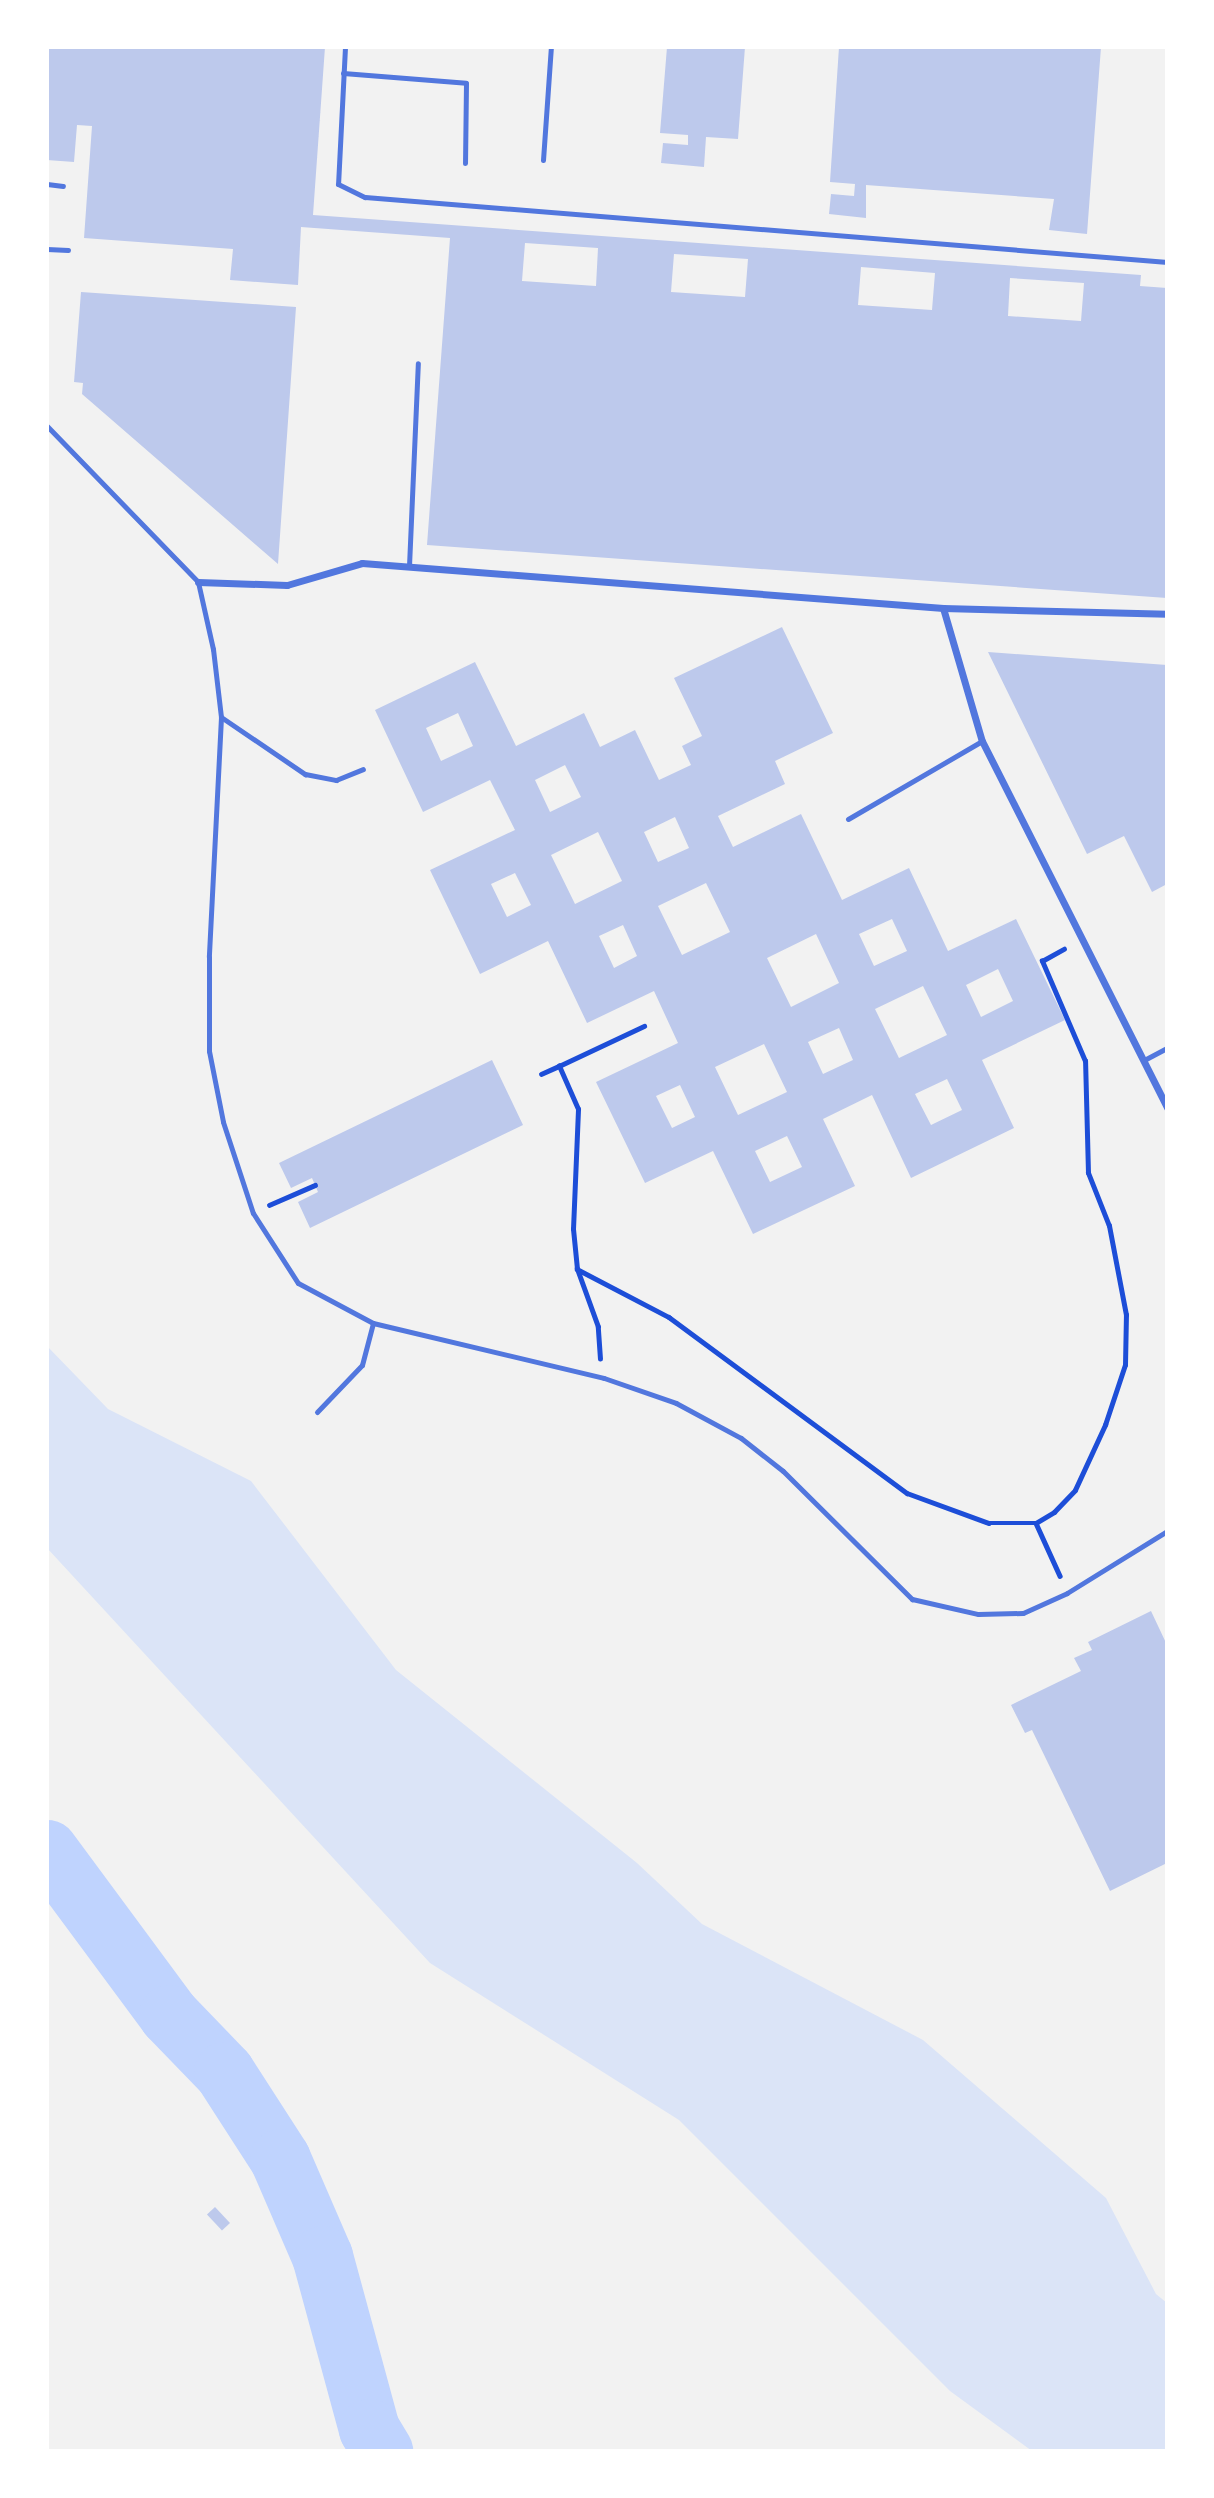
<!DOCTYPE html>
<html>
<head>
<meta charset="utf-8">
<style>
  body { margin:0 }
  #map { position:relative; width:1214px; height:2498px; overflow:hidden; background:#f2f2f2; font-family:"Golos Text",sans-serif }
  div>[style] { position:absolute }
  [style*='--x'] { left:calc(var(--x)*1px); top:calc(var(--y)*1px); width:calc(var(--w)*1px); rotate:calc(var(--a)*1deg) }
  .green>* { inset:0; background:#dbe4f7 }
  .river>* { height:61px; margin:-30.5px; padding:0 30.5px; transform-origin:30.5px; border-radius:30.5px; background:#bfd3fe }
  .building>* { inset:0; background:#bdc9ec; transform-origin:0 0 }
  .path>* { height:4.5px; margin:-2.25px; padding:0 2.25px; transform-origin:2.25px; border-radius:2.25px; background:#1d4ed8 }
  .service>* { height:5px; margin:-2.5px; padding:0 2.5px; transform-origin:2.5px; border-radius:2.5px; background:#5277de }
  .minor>* { height:7px; margin:-3.5px; padding:0 3.5px; transform-origin:3.5px; border-radius:3.5px; background:#5277de }
  span { translate:-50% -50%; white-space:nowrap; text-align:center; line-height:1.15; -webkit-text-stroke:7px #fff; paint-order:stroke }
  .frame { position:absolute; inset:0; border:49px solid #fff; pointer-events:none }
</style>
</head>
<body>
<div id="map">
  <div class="green">
    <i style="clip-path:polygon(47px 1346px,108px 1409px,251px 1481px,396px 1670px,637px 1863px,702px 1924px,923px 2040px,1106px 2198px,1156px 2294px,1167px 2303px,1167px 2451px,1032px 2451px,950px 2391px,679px 2120px,430px 1963px,47px 1548px)"></i>
  </div>
  <div class="river">
    <i style="--x:47;--y:1850;--w:205;--a:53.5"></i>
    <i style="--x:169;--y:2015;--w:79;--a:46"></i>
    <i style="--x:224;--y:2072;--w:103;--a:57.2"></i>
    <i style="--x:280;--y:2159;--w:106;--a:66.6"></i>
    <i style="--x:322;--y:2256;--w:179;--a:74.8"></i>
    <i style="--x:369;--y:2429;--w:26;--a:59"></i>
  </div>
  <div class="building">
    <i style="clip-path:polygon(evenodd,47px 47px,325px 47px,313px 215px,1141px 275px,1140px 286px,1167px 288px,1167px 598px,427px 545px,450px 238px,301px 227px,298px 285px,230px 280px,233px 249px,84px 238px,92px 126px,77px 125px,74px 162px,47px 160px,47px 47px,525px 243px,598px 248px,596px 286px,522px 281px,525px 243px,47px 47px,674px 254px,748px 259px,745px 297px,671px 292px,674px 254px,47px 47px,861px 267px,935px 273px,932px 310px,858px 305px,861px 267px,47px 47px,1010px 278px,1084px 283px,1081px 321px,1008px 316px,1010px 278px)"></i>
    <i style="clip-path:polygon(667px 47px,745px 47px,738px 139px,706px 137px,704px 167px,661px 163px,663px 143px,688px 145px,688px 135px,660px 133px)"></i>
    <i style="clip-path:polygon(839px 47px,1101px 47px,1087px 234px,1049px 230px,1054px 199px,866px 185px,866px 218px,829px 214px,831px 194px,854px 196px,855px 184px,830px 182px)"></i>
    <i style="clip-path:polygon(81px 292px,296px 307px,278px 564px,82px 394px,83px 383px,74px 382px)"></i>
    <i style="clip-path:polygon(evenodd,782px 627px,833px 733px,775px 761px,785px 784px,718px 816px,733px 847px,801px 814px,842px 900px,909px 868px,948px 951px,1016px 919px,1065px 1020px,982px 1060px,1014px 1128px,911px 1178px,872px 1095px,823px 1119px,855px 1186px,753px 1234px,713px 1151px,645px 1183px,596px 1082px,678px 1043px,654px 991px,587px 1023px,548px 941px,480px 974px,430px 870px,515px 830px,490px 780px,423px 812px,375px 710px,475px 662px,516px 746px,584px 713px,600px 747px,635px 730px,659px 780px,691px 765px,682px 746px,702px 736px,674px 678px,782px 627px,458px 713px,473px 746px,441px 761px,426px 728px,458px 713px,782px 627px,565px 765px,581px 797px,550px 812px,535px 780px,565px 765px,782px 627px,675px 817px,689px 848px,658px 862px,644px 832px,675px 817px,782px 627px,598px 832px,622px 881px,575px 904px,551px 855px,598px 832px,782px 627px,515px 873px,531px 905px,507px 917px,491px 884px,515px 873px,782px 627px,706px 883px,730px 932px,682px 955px,658px 906px,706px 883px,782px 627px,892px 919px,907px 951px,874px 966px,859px 934px,892px 919px,782px 627px,623px 925px,637px 956px,614px 968px,599px 936px,623px 925px,782px 627px,816px 934px,839px 983px,791px 1007px,767px 958px,816px 934px,782px 627px,998px 969px,1013px 1001px,981px 1017px,966px 985px,998px 969px,782px 627px,923px 986px,947px 1035px,899px 1058px,875px 1009px,923px 986px,782px 627px,839px 1028px,853px 1060px,823px 1074px,808px 1042px,839px 1028px,782px 627px,764px 1044px,787px 1092px,738px 1115px,715px 1067px,764px 1044px,782px 627px,947px 1079px,962px 1110px,931px 1125px,915px 1094px,947px 1079px,782px 627px,680px 1085px,695px 1117px,672px 1128px,656px 1096px,680px 1085px,782px 627px,787px 1136px,802px 1167px,770px 1182px,755px 1151px,787px 1136px)"></i>
    <i style="clip-path:polygon(988px 652px,1167px 665px,1167px 884px,1152px 892px,1124px 836px,1087px 854px)"></i>
    <i style="clip-path:polygon(492px 1060px,523px 1125px,310px 1228px,298px 1202px,318px 1192px,312px 1178px,291px 1188px,279px 1163px)"></i>
    <i style="clip-path:polygon(1151px 1611px,1167px 1645px,1167px 1863px,1110px 1891px,1032px 1730px,1025px 1733px,1011px 1705px,1081px 1671px,1074px 1658px,1092px 1650px,1088px 1642px)"></i>
    <i style="left:215px;top:2207px;width:22px;height:11px;rotate:47deg"></i>
  </div>
  <div class="path">
    <i style="--x:541;--y:1074;--w:20;--a:-24"></i>
    <i style="--x:269;--y:1205;--w:50;--a:-23.5"></i>
    <i style="--x:577;--y:1269;--w:104;--a:27.6"></i>
    <i style="--x:669;--y:1317;--w:296;--a:36.5"></i>
    <i style="--x:907;--y:1493;--w:87;--a:20.1"></i>
    <i style="--x:989;--y:1523;--w:47;--a:0"></i>
    <i style="--x:1036;--y:1523;--w:21;--a:-31"></i>
    <i style="--x:1054;--y:1512;--w:30;--a:-46"></i>
    <i style="--x:1075;--y:1490;--w:72;--a:-65.2"></i>
    <i style="--x:1105;--y:1425;--w:63;--a:-71.6"></i>
    <i style="--x:1125;--y:1365;--w:50;--a:-88.9"></i>
    <i style="--x:1126;--y:1315;--w:91;--a:-100.8"></i>
    <i style="--x:1109;--y:1226;--w:57;--a:-111.6"></i>
    <i style="--x:1088;--y:1173;--w:112;--a:-91.5"></i>
    <i style="--x:1085;--y:1061;--w:109;--a:-113.3"></i>
    <i style="--x:1042;--y:961;--w:25;--a:-29"></i>
    <i style="--x:600;--y:1359;--w:32;--a:-94"></i>
    <i style="--x:598;--y:1327;--w:62;--a:-109.9"></i>
    <i style="--x:577;--y:1269;--w:40;--a:-95.7"></i>
    <i style="--x:573;--y:1229;--w:120;--a:-87.6"></i>
    <i style="--x:578;--y:1109;--w:47;--a:-113.8"></i>
    <i style="--x:559;--y:1066;--w:94;--a:-25.2"></i>
    <i style="--x:1036;--y:1523;--w:58;--a:65.6"></i>
  </div>
  <div class="service">
    <i style="--x:345;--y:47;--w:137;--a:92.9"></i>
    <i style="--x:338;--y:184;--w:30;--a:26"></i>
    <i style="--x:365;--y:197;--w:805;--a:4.63"></i>
    <i style="--x:343;--y:73;--w:123;--a:4.6"></i>
    <i style="--x:466;--y:83;--w:80;--a:90.7"></i>
    <i style="--x:543;--y:160;--w:113;--a:-86"></i>
    <i style="--x:47;--y:184;--w:16;--a:7"></i>
    <i style="--x:47;--y:249;--w:21;--a:3"></i>
    <i style="--x:47;--y:426;--w:217;--a:45.9"></i>
    <i style="--x:198;--y:582;--w:69;--a:77.4"></i>
    <i style="--x:213;--y:649;--w:68;--a:83.3"></i>
    <i style="--x:221;--y:717;--w:240;--a:92.9"></i>
    <i style="--x:209;--y:957;--w:94;--a:90"></i>
    <i style="--x:209;--y:1051;--w:72;--a:78.8"></i>
    <i style="--x:223;--y:1122;--w:96;--a:71.8"></i>
    <i style="--x:253;--y:1213;--w:83;--a:57.3"></i>
    <i style="--x:298;--y:1283;--w:85;--a:28.1"></i>
    <i style="--x:373;--y:1323;--w:237;--a:13.4"></i>
    <i style="--x:604;--y:1378;--w:76;--a:19.1"></i>
    <i style="--x:676;--y:1403;--w:74;--a:28.3"></i>
    <i style="--x:741;--y:1438;--w:53;--a:38.2"></i>
    <i style="--x:783;--y:1471;--w:182;--a:44.8"></i>
    <i style="--x:912;--y:1599;--w:68;--a:12.8"></i>
    <i style="--x:978;--y:1614;--w:45;--a:-1.3"></i>
    <i style="--x:1023;--y:1613;--w:48;--a:-24.4"></i>
    <i style="--x:1067;--y:1593;--w:118;--a:-31.8"></i>
    <i style="--x:409;--y:566;--w:203;--a:-87.5"></i>
    <i style="--x:221;--y:717;--w:102;--a:34.2"></i>
    <i style="--x:305;--y:774;--w:32;--a:11"></i>
    <i style="--x:336;--y:780;--w:29;--a:-22"></i>
    <i style="--x:848;--y:819;--w:155;--a:-30.2"></i>
    <i style="--x:1146;--y:1059;--w:24;--a:-28"></i>
    <i style="--x:317;--y:1412;--w:65;--a:-46.2"></i>
    <i style="--x:362;--y:1365;--w:43;--a:-75.3"></i>
  </div>
  <div class="minor">
    <i style="--x:198;--y:582;--w:89;--a:1.9"></i>
    <i style="--x:287;--y:585;--w:78;--a:-16.3"></i>
    <i style="--x:362;--y:563;--w:583;--a:4.43"></i>
    <i style="--x:943;--y:608;--w:224;--a:1.5"></i>
    <i style="--x:943;--y:608;--w:139;--a:73.7"></i>
    <i style="--x:982;--y:741;--w:411;--a:63.2"></i>
  </div>
  <div class="frame"></div>
</div>
</body>
</html>
